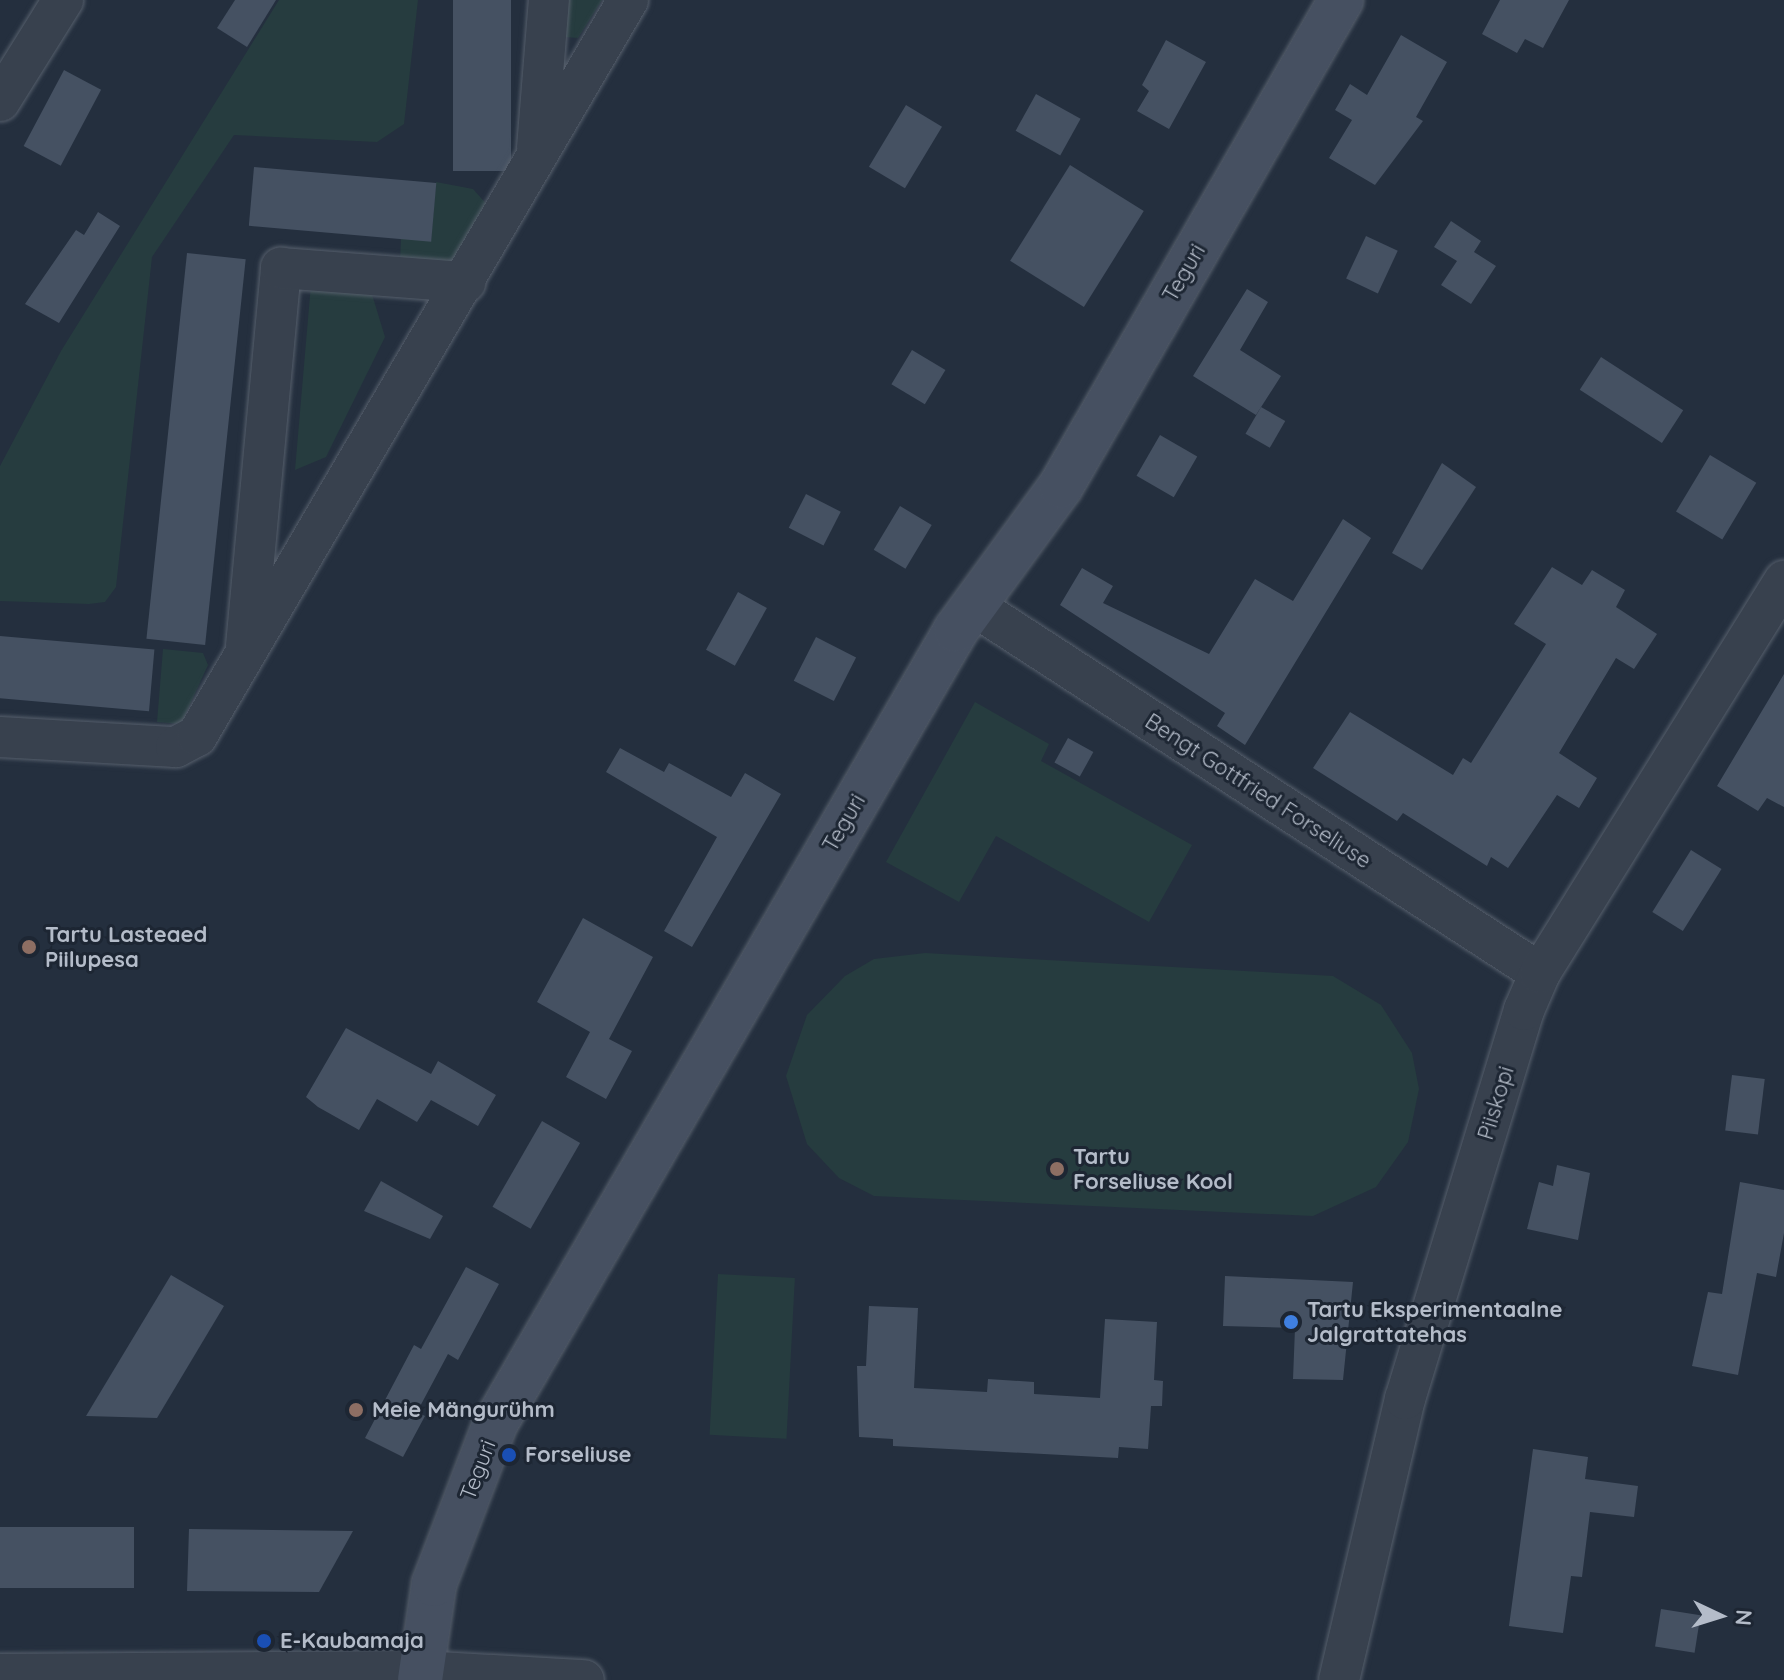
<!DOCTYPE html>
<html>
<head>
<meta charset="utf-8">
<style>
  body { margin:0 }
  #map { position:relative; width:1784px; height:1680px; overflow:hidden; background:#242f3e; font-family:Quicksand,sans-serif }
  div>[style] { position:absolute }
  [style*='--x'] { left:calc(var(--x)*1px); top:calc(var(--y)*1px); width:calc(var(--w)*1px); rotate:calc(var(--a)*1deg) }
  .green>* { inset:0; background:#263c3f; transform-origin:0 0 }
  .building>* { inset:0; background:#455162; transform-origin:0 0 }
  .roads { filter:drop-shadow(0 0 2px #565f6c) drop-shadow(0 0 2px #565f6c) }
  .street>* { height:40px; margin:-20px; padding:0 20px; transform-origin:20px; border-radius:20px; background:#38414e }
  .secondary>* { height:44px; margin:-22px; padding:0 22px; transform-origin:22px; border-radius:22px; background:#465061 }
  .dots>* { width:22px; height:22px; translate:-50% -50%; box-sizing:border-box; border:4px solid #1d2633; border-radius:50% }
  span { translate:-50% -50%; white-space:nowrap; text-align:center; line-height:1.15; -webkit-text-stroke:6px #1d2633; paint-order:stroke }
  .street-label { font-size:22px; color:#b4bcc9 }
  .poi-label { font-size:22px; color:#b4bcc9; font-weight:700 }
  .left { translate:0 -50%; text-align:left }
  .north { position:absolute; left:1680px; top:1576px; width:80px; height:80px; -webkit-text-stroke:6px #1d2633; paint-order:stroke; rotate:94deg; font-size:22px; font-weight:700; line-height:32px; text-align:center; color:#b4bcc9 }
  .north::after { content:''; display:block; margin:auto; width:28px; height:36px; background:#b4bcc9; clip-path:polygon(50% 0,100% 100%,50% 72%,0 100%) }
</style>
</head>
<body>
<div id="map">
  <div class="green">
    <i style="clip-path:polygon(279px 0,418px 0,404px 124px,377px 142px,234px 135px,152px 257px,116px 587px,105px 602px,89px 604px,0 601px,0 466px,61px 351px)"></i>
    <i style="clip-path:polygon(567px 0,602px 0,578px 38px,565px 37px)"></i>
    <i style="clip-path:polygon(436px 182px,473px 189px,490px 208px,464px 261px,400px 263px,401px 238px,431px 240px)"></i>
    <i style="clip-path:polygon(311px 284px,371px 291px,385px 337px,326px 457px,295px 470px)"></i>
    <i style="clip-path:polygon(163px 649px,203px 653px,208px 665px,181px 724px,157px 722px)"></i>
    <i style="clip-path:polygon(975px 702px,1049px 744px,1041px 761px,1192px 845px,1149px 922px,996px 836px,959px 902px,886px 862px)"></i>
    <i style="clip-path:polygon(925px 953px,1333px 976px,1381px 1005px,1412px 1053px,1419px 1089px,1408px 1142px,1376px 1187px,1313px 1216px,874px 1196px,839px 1178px,807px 1144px,786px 1076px,807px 1015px,845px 976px,874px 959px)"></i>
    <i style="left:718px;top:1274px;width:77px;height:161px;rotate:3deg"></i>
  </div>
  <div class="building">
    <i style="clip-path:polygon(235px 0,276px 0,247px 47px,217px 28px)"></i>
    <i style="left:453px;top:0;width:58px;height:171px"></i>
    <i style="clip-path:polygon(1500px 0,1569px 0,1543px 48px,1525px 39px,1517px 53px,1482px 34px)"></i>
    <i style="clip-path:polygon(1401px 35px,1447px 62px,1416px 117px,1423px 121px,1375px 185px,1329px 158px,1352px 120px,1335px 110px,1350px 84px,1367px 95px)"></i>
    <i style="clip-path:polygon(1166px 40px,1206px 62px,1169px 129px,1137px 111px,1149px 91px,1142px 85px)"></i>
    <i style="left:64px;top:70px;width:42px;height:86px;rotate:28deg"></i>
    <i style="left:1036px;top:94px;width:51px;height:42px;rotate:29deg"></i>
    <i style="left:906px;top:105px;width:42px;height:72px;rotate:31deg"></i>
    <i style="left:1070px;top:165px;width:87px;height:113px;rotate:32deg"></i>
    <i style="left:254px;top:167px;width:183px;height:59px;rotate:5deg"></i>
    <i style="clip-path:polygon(98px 212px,120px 226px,59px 323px,25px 304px,76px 230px,84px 235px)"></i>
    <i style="clip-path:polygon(1451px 221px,1481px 241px,1474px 252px,1496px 266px,1471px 304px,1441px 285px,1457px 261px,1434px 247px)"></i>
    <i style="left:1366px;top:236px;width:35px;height:47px;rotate:25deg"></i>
    <i style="left:187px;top:253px;width:59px;height:388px;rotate:6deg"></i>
    <i style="clip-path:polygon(1247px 289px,1268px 302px,1240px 350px,1281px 376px,1256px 415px,1193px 376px)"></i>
    <i style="left:912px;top:350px;width:39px;height:40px;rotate:31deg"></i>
    <i style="left:1601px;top:357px;width:98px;height:39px;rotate:33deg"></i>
    <i style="left:1261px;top:407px;width:28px;height:31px;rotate:30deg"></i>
    <i style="left:1160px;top:435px;width:43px;height:47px;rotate:30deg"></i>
    <i style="left:1710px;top:455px;width:54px;height:66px;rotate:31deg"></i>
    <i style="clip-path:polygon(1442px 463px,1476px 487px,1422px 570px,1392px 553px)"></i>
    <i style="left:806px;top:494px;width:39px;height:38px;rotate:27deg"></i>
    <i style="left:900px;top:506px;width:37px;height:51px;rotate:31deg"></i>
    <i style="clip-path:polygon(1343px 519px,1371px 538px,1245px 745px,1217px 726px,1225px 713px,1060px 605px,1082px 568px,1113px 586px,1103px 603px,1209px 654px,1255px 579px,1293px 601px)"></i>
    <i style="clip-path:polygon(1552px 567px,1582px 585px,1592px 570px,1625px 590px,1616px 607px,1657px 634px,1634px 669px,1616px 658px,1559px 753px,1597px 778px,1579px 808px,1557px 795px,1508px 868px,1491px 857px,1487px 866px,1403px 813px,1397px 821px,1313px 768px,1350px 712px,1453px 775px,1463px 758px,1471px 763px,1546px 644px,1514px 624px)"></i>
    <i style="left:738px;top:592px;width:33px;height:66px;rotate:29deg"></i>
    <i style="left:0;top:636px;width:155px;height:62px;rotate:5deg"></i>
    <i style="left:816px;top:637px;width:45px;height:49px;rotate:27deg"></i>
    <i style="clip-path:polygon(1784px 674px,1784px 807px,1767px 798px,1758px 811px,1717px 786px)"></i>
    <i style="left:1068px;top:738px;width:29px;height:28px;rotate:29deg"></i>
    <i style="clip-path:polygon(620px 748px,664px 772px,669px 763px,731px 797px,745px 773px,781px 794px,692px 947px,664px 931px,717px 837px,606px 772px)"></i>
    <i style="left:1691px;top:850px;width:36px;height:73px;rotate:32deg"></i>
    <i style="clip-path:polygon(583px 918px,653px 957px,609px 1039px,632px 1051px,606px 1099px,566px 1077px,590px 1032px,537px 1002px)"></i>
    <i style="clip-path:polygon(346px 1028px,431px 1074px,438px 1061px,496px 1095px,478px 1126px,431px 1100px,417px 1122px,377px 1099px,359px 1130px,318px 1107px,306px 1097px)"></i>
    <i style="left:1732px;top:1075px;width:33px;height:56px;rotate:7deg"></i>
    <i style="left:542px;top:1121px;width:44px;height:99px;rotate:30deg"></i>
    <i style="clip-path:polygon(1557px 1165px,1590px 1173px,1578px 1240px,1527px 1229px,1539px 1182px,1553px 1186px)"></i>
    <i style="clip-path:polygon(381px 1181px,443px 1216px,430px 1239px,364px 1211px)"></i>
    <i style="clip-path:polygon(1740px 1182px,1784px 1190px,1784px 1233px,1776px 1277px,1757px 1273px,1738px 1375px,1692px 1366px,1708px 1292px,1722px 1294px)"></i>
    <i style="clip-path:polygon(466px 1267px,499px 1284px,458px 1360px,448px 1354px,417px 1412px,425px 1416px,403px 1457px,365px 1438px,414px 1345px,421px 1349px)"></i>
    <i style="clip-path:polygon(171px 1275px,224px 1306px,157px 1418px,86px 1416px)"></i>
    <i style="clip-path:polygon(1225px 1276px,1353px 1282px,1343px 1380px,1293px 1379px,1295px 1328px,1223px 1326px)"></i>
    <i style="clip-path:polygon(869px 1306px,918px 1308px,914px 1388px,987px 1392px,988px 1379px,1034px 1382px,1034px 1394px,1100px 1398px,1105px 1319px,1157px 1322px,1154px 1380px,1163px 1381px,1162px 1406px,1151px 1406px,1148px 1449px,1119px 1447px,1118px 1458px,893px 1446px,893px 1439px,859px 1437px,857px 1366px,866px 1366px)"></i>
    <i style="clip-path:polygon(1533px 1449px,1588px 1457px,1585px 1479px,1638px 1486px,1634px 1517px,1590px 1512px,1582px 1577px,1571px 1576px,1563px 1633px,1509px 1626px)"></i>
    <i style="left:0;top:1527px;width:134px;height:61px"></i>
    <i style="clip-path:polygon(189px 1529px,353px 1531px,319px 1592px,187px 1591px)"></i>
    <i style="left:1661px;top:1609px;width:40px;height:38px;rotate:9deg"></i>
  </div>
  <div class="roads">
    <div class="street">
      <i style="--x:0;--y:101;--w:119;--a:-58"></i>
      <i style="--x:537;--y:148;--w:148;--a:-85.4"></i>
      <i style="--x:977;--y:608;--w:671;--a:32.96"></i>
      <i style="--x:246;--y:646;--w:380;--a:-84.7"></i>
      <i style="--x:281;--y:268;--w:185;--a:4.4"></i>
      <i style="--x:0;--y:737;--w:176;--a:3.3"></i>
      <i style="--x:176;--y:747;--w:24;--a:-28"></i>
      <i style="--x:197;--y:736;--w:853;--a:-59.65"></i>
      <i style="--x:0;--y:1674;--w:421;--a:-0.4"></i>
      <i style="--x:421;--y:1671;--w:163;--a:3.2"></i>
      <i style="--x:1339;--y:1680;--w:289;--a:-76.8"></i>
      <i style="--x:1405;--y:1399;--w:407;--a:-73"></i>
      <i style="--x:1524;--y:1010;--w:40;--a:-66.6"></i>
      <i style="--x:1540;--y:973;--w:462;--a:-58.1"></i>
    </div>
    <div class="secondary">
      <i style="--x:420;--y:1680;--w:97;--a:-81.7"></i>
      <i style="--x:434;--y:1584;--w:171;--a:-69.1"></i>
      <i style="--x:495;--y:1424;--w:918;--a:-59.86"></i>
      <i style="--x:956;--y:630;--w:178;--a:-53.9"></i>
      <i style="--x:1061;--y:486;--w:561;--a:-60.05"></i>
    </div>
  </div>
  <div class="dots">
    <i style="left:29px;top:947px;background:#8d6e63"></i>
    <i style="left:1057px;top:1169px;background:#8d6e63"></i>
    <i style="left:1291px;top:1322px;background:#3f7fe0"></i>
    <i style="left:356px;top:1410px;background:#8d6e63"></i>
    <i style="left:509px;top:1455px;background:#1a4fb4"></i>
    <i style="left:264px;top:1641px;background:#1a4fb4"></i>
  </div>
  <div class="street-label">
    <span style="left:1184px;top:273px;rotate:-60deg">Teguri</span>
    <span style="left:1258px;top:791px;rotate:33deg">Bengt Gottfried Forseliuse</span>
    <span style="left:844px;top:823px;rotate:-60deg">Teguri</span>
    <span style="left:1496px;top:1103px;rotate:-73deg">Piiskopi</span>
    <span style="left:478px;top:1470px;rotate:-69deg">Teguri</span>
  </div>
  <div class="poi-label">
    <span class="left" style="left:45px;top:947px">Tartu Lasteaed<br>Piilupesa</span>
    <span class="left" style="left:1073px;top:1169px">Tartu<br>Forseliuse Kool</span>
    <span class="left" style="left:1307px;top:1322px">Tartu Eksperimentaalne<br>Jalgrattatehas</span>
    <span class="left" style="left:372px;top:1410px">Meie Mängurühm</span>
    <span class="left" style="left:525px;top:1455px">Forseliuse</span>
    <span class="left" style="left:280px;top:1641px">E-Kaubamaja</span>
  </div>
  <div class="north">N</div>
</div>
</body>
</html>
